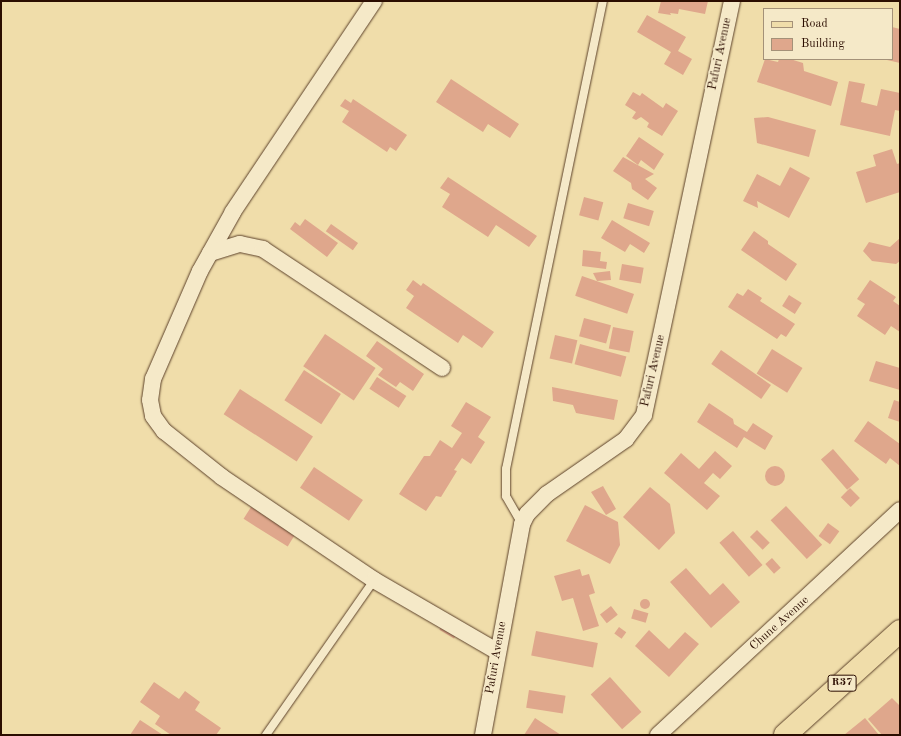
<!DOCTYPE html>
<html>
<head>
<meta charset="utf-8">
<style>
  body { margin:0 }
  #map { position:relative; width:901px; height:736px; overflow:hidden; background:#f0ddaa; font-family:"Old Standard TT",serif }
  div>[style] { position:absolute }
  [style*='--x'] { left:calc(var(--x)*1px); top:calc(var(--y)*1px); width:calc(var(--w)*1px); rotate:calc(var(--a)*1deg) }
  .building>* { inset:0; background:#dfa78c; transform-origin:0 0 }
  .round { border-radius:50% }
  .roads { filter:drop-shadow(0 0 1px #5c412a) drop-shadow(0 0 1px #5c412a) }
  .service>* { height:8px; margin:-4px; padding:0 4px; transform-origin:4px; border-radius:4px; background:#f5e9c8 }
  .minor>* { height:16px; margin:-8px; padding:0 8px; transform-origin:8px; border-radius:8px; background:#f5e9c8 }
  .primary>* { height:22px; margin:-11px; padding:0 11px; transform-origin:11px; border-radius:11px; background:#f0ddaa }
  span { translate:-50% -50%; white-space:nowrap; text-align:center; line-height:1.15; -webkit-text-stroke:3.5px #f5e9c8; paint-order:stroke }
  .shield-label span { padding:1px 3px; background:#f5e9c8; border:1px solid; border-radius:3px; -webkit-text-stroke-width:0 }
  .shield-label { font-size:11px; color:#2b0d00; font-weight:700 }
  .street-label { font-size:12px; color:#2b0d00 }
  .frame { position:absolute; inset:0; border:2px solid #2b0d00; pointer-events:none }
  .legend { position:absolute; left:763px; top:8px; width:130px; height:52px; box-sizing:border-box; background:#f5e9c8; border:1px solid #a49178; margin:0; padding:5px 7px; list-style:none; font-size:12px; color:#2b0d00 }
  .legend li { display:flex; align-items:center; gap:8px; height:20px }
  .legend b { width:20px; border:1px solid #a49178 }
</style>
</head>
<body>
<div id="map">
  <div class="building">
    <i style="clip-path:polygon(661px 1px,708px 1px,705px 14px,679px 9px,678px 14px,670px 13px,671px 15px,658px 13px)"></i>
    <i style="clip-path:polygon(647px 15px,686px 37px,678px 51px,692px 59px,683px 75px,664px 64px,671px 52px,637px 32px)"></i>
    <i style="clip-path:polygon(892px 27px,900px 29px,900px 63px,887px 60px,892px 59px)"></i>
    <i style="clip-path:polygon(765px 59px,778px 62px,779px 59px,790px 59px,803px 63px,804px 71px,838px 82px,831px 106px,757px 82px)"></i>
    <i style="clip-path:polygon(451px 79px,519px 124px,510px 138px,488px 124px,483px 132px,436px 102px)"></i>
    <i style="clip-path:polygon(849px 81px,865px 84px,861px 102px,877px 106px,881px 89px,900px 93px,900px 111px,895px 110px,890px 136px,840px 125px)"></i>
    <i style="clip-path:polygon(633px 92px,640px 96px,642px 93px,663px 108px,666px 103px,678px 111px,662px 136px,647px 127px,649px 123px,641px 117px,636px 120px,632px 118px,636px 112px,625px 105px)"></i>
    <i style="clip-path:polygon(345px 99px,351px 103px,353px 99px,407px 135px,396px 151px,390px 147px,387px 152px,342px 122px,349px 111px,340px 106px)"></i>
    <i style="clip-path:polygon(768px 117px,816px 130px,809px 157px,757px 143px,754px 118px)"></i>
    <i style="clip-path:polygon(639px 137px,664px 154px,654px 170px,641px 160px,638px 165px,626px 156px)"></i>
    <i style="clip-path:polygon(892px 149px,897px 164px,900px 163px,900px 192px,866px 203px,856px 172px,876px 166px,873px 155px)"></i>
    <i style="clip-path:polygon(623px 157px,654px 174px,645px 179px,657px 188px,648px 200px,632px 189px,631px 183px,613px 171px)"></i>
    <i style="clip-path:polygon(790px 167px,810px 178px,789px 218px,757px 201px,758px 208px,743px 201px,757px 174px,780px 186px)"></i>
    <i style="clip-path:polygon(448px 177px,537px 236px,529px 247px,496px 225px,488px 237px,442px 207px,450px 194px,440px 188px)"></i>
    <i style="left:584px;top:197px;width:20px;height:19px;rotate:15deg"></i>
    <i style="left:628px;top:203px;width:27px;height:16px;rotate:17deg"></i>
    <i style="clip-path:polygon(305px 219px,338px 243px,327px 257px,290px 229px,295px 222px,300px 226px)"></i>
    <i style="clip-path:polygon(612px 220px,650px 243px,644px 253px,630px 244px,625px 252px,601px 238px)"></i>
    <i style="left:331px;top:224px;width:33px;height:9px;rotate:35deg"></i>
    <i style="clip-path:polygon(754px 231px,768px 241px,768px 244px,797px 264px,786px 281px,741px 250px)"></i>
    <i style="clip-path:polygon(900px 238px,900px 261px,896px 264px,872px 261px,863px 251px,869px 242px,890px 247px)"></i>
    <i style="clip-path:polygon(583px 250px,601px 252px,600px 261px,607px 262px,606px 269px,582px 266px)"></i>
    <i style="left:622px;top:264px;width:22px;height:16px;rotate:10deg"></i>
    <i style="clip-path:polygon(610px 271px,611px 280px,597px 281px,593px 273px)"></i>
    <i style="left:582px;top:276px;width:55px;height:21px;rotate:19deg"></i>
    <i style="clip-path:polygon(413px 280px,421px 286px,423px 283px,494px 332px,482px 348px,463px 335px,458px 343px,406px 308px,414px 296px,406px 290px)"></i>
    <i style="clip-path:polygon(870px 280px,896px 297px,893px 301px,900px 306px,900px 332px,891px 326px,885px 335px,857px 316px,865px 304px,857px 299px)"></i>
    <i style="clip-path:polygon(748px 289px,762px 298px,760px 301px,795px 324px,786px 337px,781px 334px,777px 339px,728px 307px,737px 293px,743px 296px)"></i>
    <i style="left:789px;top:295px;width:15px;height:13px;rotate:32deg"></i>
    <i style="left:584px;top:318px;width:28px;height:19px;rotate:15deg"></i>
    <i style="left:613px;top:327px;width:21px;height:22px;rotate:11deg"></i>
    <i style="left:325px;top:334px;width:61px;height:39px;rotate:34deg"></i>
    <i style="left:555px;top:335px;width:23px;height:24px;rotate:13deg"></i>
    <i style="clip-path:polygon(377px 341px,424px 374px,413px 391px,400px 382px,396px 387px,378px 375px,383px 369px,366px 356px)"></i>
    <i style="left:580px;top:344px;width:48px;height:21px;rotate:15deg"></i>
    <i style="left:772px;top:349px;width:36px;height:29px;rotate:32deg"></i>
    <i style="left:721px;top:350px;width:61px;height:17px;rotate:35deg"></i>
    <i style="clip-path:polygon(876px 361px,900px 368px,900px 390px,869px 381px)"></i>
    <i style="left:304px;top:370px;width:44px;height:36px;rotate:33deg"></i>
    <i style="left:377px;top:377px;width:35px;height:14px;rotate:33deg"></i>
    <i style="clip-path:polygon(552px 387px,618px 400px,614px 420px,576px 413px,573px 405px,553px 401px)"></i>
    <i style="left:240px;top:389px;width:87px;height:30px;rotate:33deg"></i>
    <i style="clip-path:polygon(894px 400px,900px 402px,900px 422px,888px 418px)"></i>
    <i style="clip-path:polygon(466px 402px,491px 417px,478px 437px,485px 442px,471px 464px,462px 458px,454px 470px,457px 471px,441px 497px,436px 496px,426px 511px,399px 494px,424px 456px,430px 456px,440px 440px,452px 448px,462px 433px,451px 426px)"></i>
    <i style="clip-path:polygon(709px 403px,733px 419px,734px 424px,747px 432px,753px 423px,773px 436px,765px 450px,744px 437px,737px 448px,697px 422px)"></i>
    <i style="clip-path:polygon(868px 421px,900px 444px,900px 466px,890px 458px,886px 464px,854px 441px)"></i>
    <i style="left:833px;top:449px;width:40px;height:16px;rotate:49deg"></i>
    <i style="clip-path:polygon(715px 451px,732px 466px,720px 479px,713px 473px,704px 483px,720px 496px,707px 510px,664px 473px,681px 453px,699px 469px)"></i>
    <i class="round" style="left:765px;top:466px;width:20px;height:20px"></i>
    <i style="left:314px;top:467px;width:59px;height:25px;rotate:34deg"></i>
    <i style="clip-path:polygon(603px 486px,616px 509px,606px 515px,591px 492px)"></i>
    <i style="clip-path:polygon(650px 487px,670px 504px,675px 533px,659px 550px,623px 517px)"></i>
    <i style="left:850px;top:488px;width:14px;height:13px;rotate:45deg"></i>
    <i style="clip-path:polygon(585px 505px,618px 522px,620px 545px,610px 564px,566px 541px)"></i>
    <i style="left:786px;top:506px;width:53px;height:21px;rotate:47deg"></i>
    <i style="left:251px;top:507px;width:52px;height:14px;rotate:32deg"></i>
    <i style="left:828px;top:523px;width:14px;height:16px;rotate:36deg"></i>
    <i style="left:757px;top:530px;width:18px;height:10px;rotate:45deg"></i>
    <i style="left:733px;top:531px;width:45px;height:18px;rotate:49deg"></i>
    <i style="left:772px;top:558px;width:13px;height:9px;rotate:48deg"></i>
    <i style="clip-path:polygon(686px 568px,710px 595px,723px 583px,740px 602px,711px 628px,670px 582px)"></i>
    <i style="clip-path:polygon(580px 569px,582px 576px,589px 574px,595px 593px,589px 595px,599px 626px,583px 631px,573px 598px,562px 601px,554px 576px)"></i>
    <i class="round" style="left:640px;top:599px;width:10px;height:10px"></i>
    <i style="left:611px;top:606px;width:11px;height:14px;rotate:52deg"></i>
    <i style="left:634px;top:609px;width:15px;height:10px;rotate:16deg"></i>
    <i style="left:444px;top:622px;width:17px;height:9px;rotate:31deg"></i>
    <i style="left:619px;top:627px;width:9px;height:8px;rotate:36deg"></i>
    <i style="clip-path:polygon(649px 630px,669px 649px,685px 632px,699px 644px,669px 677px,635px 646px)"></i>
    <i style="left:536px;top:631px;width:63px;height:25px;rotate:11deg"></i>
    <i style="left:610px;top:677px;width:47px;height:26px;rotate:48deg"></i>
    <i style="clip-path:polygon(154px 682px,179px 699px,185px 691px,200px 702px,195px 710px,221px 728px,216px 735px,171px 735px,155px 724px,160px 716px,140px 702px)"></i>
    <i style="left:529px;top:690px;width:37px;height:18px;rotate:9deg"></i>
    <i style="clip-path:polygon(892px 698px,900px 706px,900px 735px,882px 735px,868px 719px)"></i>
    <i style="clip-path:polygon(535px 718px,561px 735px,524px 735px)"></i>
    <i style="clip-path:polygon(865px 718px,879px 735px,844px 735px)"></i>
    <i style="clip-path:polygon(140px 720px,163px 735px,130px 735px)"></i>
  </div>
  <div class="roads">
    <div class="service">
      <i style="--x:522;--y:524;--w:32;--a:-120"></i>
      <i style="--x:506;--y:496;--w:27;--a:-90"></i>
      <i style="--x:506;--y:469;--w:478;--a:-78.3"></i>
      <i style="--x:266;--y:735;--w:189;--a:-55.1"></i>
    </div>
    <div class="minor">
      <i style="--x:374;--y:1;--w:254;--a:123.8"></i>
      <i style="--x:233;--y:212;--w:68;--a:119.2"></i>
      <i style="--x:200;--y:271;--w:118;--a:113.5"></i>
      <i style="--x:153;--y:379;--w:21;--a:98"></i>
      <i style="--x:150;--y:400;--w:16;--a:79"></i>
      <i style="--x:153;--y:416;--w:19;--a:54"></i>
      <i style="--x:164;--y:431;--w:74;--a:38.4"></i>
      <i style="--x:222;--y:477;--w:184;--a:34.1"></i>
      <i style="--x:374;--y:580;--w:143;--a:30.1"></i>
      <i style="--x:210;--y:253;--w:31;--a:-17"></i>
      <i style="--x:240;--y:244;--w:24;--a:12"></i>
      <i style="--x:263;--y:249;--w:215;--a:33.6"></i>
      <i style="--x:483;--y:735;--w:215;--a:-79.5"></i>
      <i style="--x:522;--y:524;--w:11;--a:-63"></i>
      <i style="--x:527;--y:514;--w:28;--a:-45"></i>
      <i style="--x:547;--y:494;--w:96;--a:-34.8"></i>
      <i style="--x:626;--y:439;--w:30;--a:-53"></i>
      <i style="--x:644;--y:415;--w:423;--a:-78"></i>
      <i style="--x:658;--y:735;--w:330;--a:-42.9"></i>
    </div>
    <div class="primary">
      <i style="--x:785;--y:735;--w:155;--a:-42.1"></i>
    </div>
  </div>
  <div class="shield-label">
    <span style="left:842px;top:683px">R37</span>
  </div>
  <div class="street-label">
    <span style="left:721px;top:54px;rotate:-78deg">Pafuri Avenue</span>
    <span style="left:654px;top:371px;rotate:-77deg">Pafuri Avenue</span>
    <span style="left:780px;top:624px;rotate:-42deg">Chune Avenue</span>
    <span style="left:497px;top:658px;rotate:-80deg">Pafuri Avenue</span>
  </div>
  <div class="frame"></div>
  <ul class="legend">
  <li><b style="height:5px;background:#f0ddaa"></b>Road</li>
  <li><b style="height:11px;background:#dfa78c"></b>Building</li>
  </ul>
</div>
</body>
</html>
